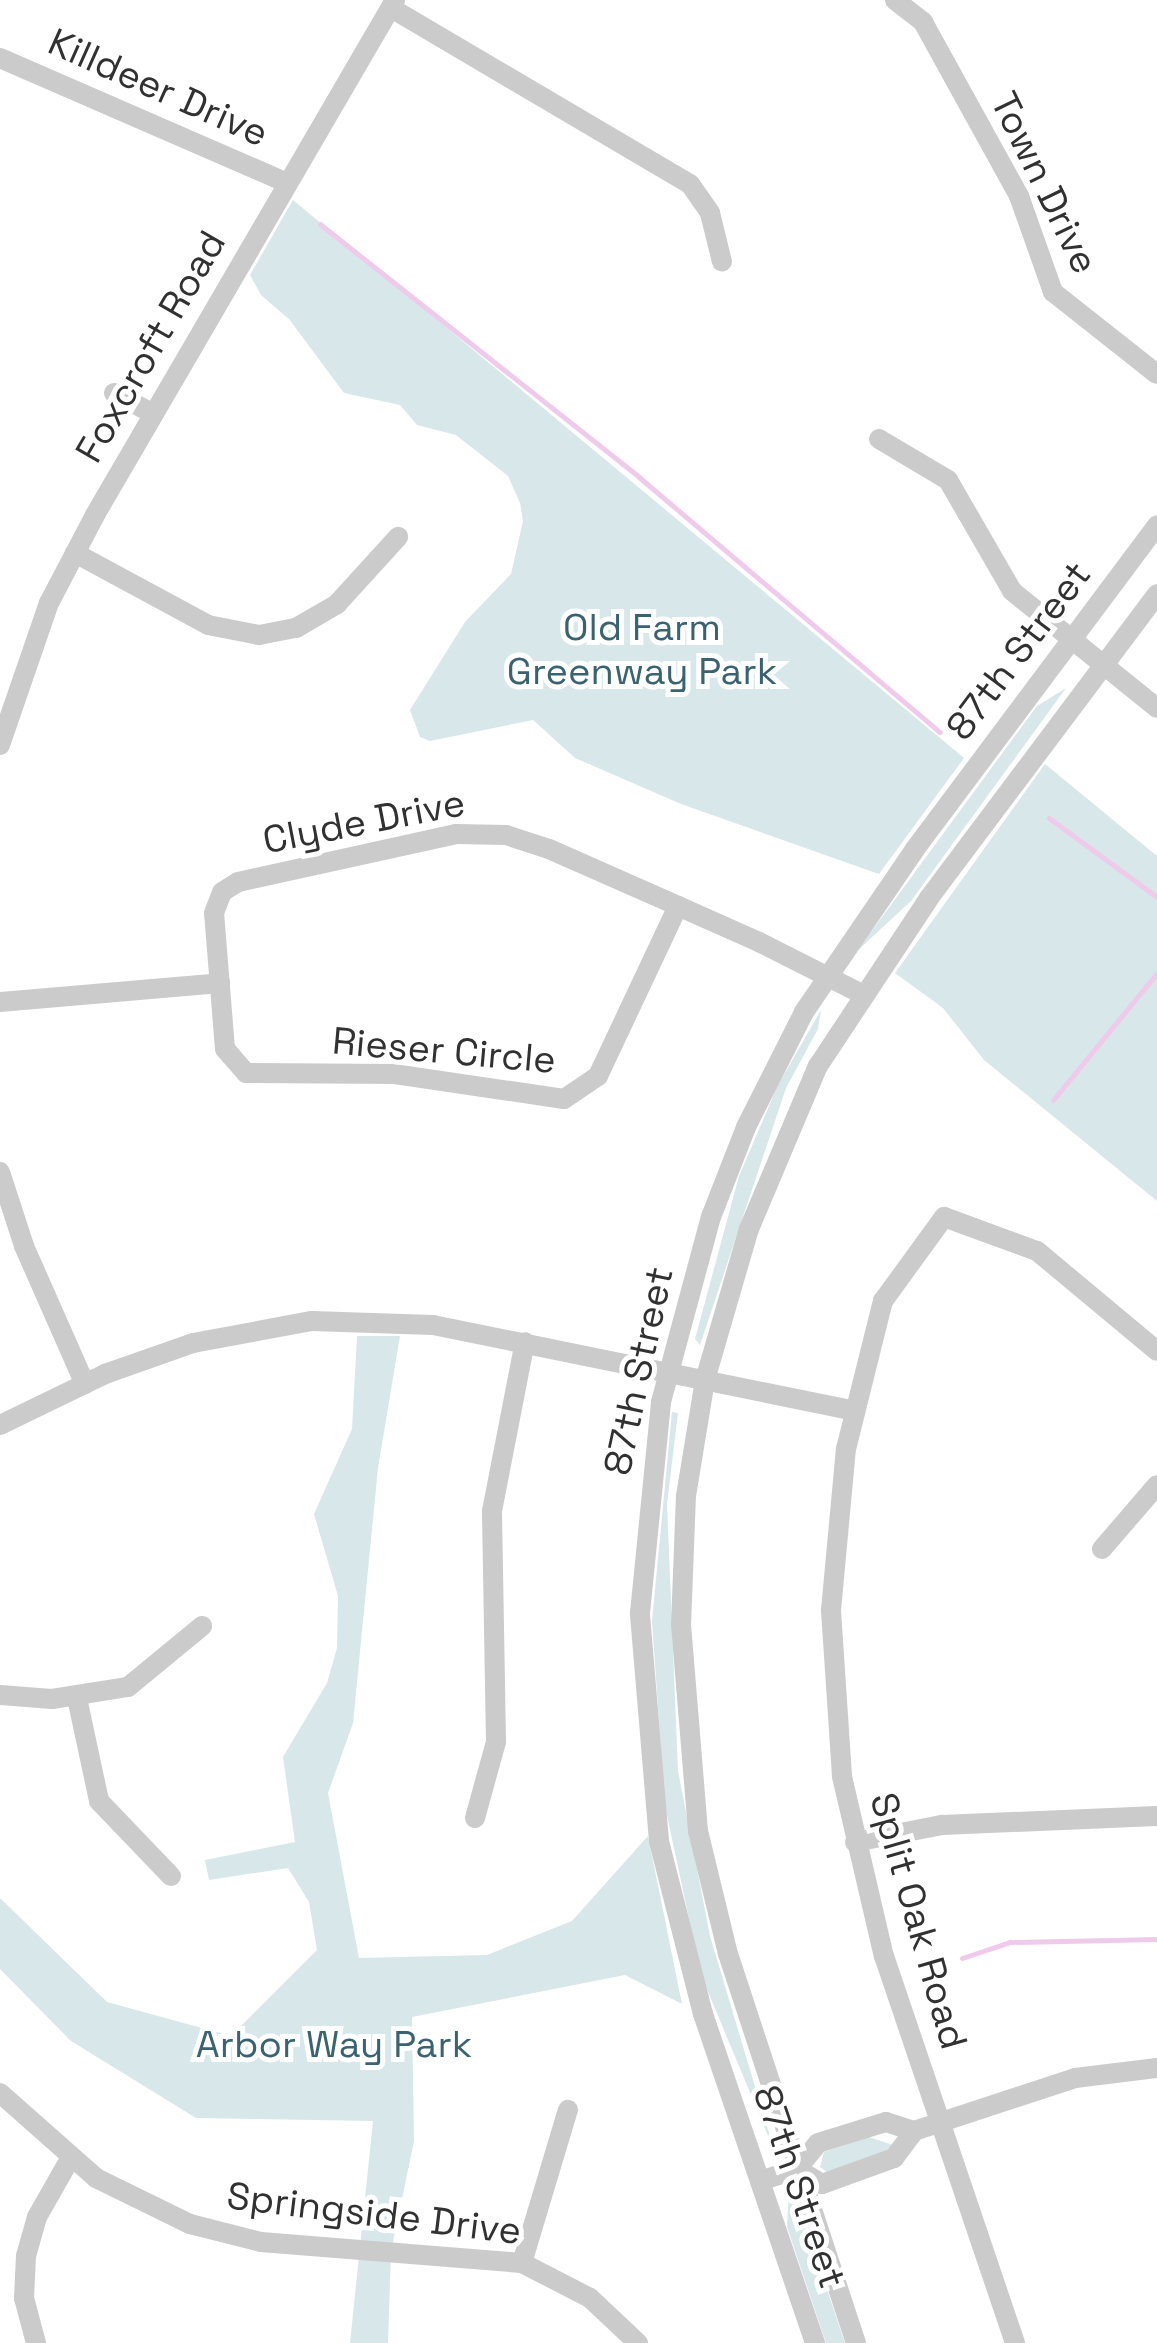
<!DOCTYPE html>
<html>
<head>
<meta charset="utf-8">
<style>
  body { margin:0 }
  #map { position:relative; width:1157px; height:2343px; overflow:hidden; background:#fff; font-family:"Space Grotesk",sans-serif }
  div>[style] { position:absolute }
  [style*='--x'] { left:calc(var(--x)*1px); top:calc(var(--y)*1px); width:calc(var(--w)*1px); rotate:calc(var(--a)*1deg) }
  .green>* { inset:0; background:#d8e7ea }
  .stream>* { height:5px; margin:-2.5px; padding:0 2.5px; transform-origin:2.5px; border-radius:2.5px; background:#f0caeb }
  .minor>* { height:20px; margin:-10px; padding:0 10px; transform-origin:10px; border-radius:10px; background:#cbcbcb }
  span { translate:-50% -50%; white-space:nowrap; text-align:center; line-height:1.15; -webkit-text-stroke:10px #fff; paint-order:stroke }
  .street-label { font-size:38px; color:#313131 }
  .park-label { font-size:38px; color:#3a6372 }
</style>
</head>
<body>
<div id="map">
  <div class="green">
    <i style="clip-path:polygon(293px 200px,964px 758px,879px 874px,681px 804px,575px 758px,533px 720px,430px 741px,420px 737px,410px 710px,465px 622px,511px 574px,523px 521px,520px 503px,508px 476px,456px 435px,417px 425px,400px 405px,344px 393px,289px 319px,261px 295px,250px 275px)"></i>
    <i style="clip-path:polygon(1066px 688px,911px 901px,857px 951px,1037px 706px)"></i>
    <i style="clip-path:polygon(1045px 764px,1157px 856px,1157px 1201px,984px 1060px,943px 1008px,895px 973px)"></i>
    <i style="clip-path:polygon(821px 1010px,818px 1029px,786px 1088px,700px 1345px,695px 1339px,739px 1176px,778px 1085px)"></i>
    <i style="clip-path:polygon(357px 1336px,400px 1336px,378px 1468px,353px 1723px,328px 1793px,359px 1958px,487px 1955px,572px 1921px,648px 1836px,682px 2004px,625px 1975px,412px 2017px,414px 2141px,391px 2252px,388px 2343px,350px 2343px,373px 2121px,196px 2118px,71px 2041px,0 1969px,0 1898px,107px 2002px,231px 2036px,317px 1950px,309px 1902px,288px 1868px,209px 1880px,205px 1860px,295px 1842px,283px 1757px,327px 1683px,337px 1648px,338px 1596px,314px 1514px,352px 1429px)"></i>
    <i style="clip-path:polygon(672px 1412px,678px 1413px,667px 1504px,678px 1771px,710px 1936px,774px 2150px,701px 1975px,665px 1806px,652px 1621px)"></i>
    <i style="clip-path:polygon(869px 2137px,893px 2145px,880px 2156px,828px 2173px,820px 2167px,824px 2152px)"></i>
    <i style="clip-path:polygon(789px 2190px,795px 2194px,845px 2343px,826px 2343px,787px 2227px)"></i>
  </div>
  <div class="stream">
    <i style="--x:320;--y:224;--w:409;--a:38.4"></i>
    <i style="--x:640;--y:478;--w:393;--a:40.3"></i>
    <i style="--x:1049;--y:818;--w:134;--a:36.2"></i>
    <i style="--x:1053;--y:1100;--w:164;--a:-50.7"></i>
    <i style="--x:962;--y:1958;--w:51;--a:-18.4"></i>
    <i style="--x:1010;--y:1942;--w:147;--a:-1.2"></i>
  </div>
  <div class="minor">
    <i style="--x:895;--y:0;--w:36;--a:38"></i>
    <i style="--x:923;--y:22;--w:199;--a:61.1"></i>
    <i style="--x:1019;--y:196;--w:102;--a:70.5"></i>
    <i style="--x:1053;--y:292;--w:132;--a:38.3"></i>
    <i style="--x:391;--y:8;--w:347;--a:30.5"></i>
    <i style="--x:690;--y:184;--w:35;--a:55"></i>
    <i style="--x:710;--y:213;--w:50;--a:76.2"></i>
    <i style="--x:0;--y:58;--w:313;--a:23.5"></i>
    <i style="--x:114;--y:393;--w:43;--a:27.8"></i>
    <i style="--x:879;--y:439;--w:80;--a:30.7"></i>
    <i style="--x:948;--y:480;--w:128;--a:60"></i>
    <i style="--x:1012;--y:591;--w:186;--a:38.9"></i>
    <i style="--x:75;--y:553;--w:151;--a:28.4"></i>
    <i style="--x:208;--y:625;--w:52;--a:11.1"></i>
    <i style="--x:259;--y:635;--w:38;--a:-11"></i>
    <i style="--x:296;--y:628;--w:48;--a:-30.3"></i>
    <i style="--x:337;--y:604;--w:91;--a:-47.7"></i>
    <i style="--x:0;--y:745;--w:150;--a:-71"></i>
    <i style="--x:49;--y:603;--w:99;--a:-62.4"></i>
    <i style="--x:95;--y:515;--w:596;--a:-59.78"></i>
    <i style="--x:678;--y:906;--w:188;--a:115.2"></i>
    <i style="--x:598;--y:1076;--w:41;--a:145.9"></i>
    <i style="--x:564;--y:1099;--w:171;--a:-171.6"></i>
    <i style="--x:395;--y:1074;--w:149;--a:-179.6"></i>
    <i style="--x:246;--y:1073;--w:32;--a:-131"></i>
    <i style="--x:225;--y:1049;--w:136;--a:-94.6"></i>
    <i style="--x:214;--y:913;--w:22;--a:-69"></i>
    <i style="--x:222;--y:892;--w:19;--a:-32"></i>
    <i style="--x:238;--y:882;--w:223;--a:-12.4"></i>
    <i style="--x:456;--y:834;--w:50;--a:1.1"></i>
    <i style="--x:506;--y:835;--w:45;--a:18"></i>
    <i style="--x:549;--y:849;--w:141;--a:23.8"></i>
    <i style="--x:678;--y:906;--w:89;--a:24"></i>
    <i style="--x:759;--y:942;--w:115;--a:26.8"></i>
    <i style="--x:0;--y:1002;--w:221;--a:-4.9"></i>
    <i style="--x:0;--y:1172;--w:78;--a:72"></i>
    <i style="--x:24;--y:1246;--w:151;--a:66.2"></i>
    <i style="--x:0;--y:1425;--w:117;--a:-25.9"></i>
    <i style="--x:105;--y:1374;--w:93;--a:-19.4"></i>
    <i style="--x:193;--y:1343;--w:121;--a:-10.5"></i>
    <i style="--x:312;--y:1321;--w:121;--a:1.9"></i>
    <i style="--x:433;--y:1325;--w:428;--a:11.5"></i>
    <i style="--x:1102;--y:1549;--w:84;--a:-49.3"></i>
    <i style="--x:0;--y:1695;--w:52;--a:4.4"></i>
    <i style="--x:52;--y:1699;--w:77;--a:-9"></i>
    <i style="--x:128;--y:1687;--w:96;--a:-39.5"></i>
    <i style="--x:77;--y:1698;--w:105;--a:77.9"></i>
    <i style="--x:99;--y:1801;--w:104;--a:46.2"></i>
    <i style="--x:475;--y:1818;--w:79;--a:-74.6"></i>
    <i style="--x:496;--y:1742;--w:231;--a:-91"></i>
    <i style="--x:492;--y:1511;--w:172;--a:-79"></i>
    <i style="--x:855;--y:1842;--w:89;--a:-11.1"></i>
    <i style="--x:942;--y:1825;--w:215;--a:-2.4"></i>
    <i style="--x:0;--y:2093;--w:128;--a:41.5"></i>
    <i style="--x:96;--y:2178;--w:105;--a:26.1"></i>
    <i style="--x:190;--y:2224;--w:73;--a:14.2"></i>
    <i style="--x:261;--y:2242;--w:262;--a:4.6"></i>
    <i style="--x:522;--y:2263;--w:76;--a:27.2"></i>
    <i style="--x:590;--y:2298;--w:66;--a:43.2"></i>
    <i style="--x:797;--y:2169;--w:29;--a:31"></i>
    <i style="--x:822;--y:2184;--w:77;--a:-19.9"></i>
    <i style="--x:894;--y:2158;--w:34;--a:-53"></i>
    <i style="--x:760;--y:2181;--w:39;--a:-18"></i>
    <i style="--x:797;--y:2169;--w:33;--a:-51"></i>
    <i style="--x:818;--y:2143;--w:71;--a:-17.2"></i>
    <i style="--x:886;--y:2122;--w:29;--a:18"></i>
    <i style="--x:914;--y:2131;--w:169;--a:-18.2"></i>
    <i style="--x:1075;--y:2078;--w:83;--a:-7"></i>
    <i style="--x:522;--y:2263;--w:160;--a:-73.3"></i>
    <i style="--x:36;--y:2343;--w:47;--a:-104.9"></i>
    <i style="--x:24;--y:2298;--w:42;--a:-87.3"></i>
    <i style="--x:26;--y:2256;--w:41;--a:-74.2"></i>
    <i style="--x:37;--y:2217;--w:67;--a:-60.4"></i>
    <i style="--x:815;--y:2343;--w:348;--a:-108.8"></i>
    <i style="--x:703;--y:2014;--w:179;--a:-104.3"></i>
    <i style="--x:659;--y:1841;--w:229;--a:-94.8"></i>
    <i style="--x:640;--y:1613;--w:212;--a:-84.3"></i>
    <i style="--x:661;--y:1402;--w:192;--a:-74.9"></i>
    <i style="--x:711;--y:1217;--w:97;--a:-68.7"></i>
    <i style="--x:746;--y:1127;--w:129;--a:-63.2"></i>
    <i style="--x:804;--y:1012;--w:197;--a:-55.7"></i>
    <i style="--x:915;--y:849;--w:404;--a:-53.2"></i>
    <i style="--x:856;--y:2343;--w:410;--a:-108.2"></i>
    <i style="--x:728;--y:1954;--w:127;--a:-103.7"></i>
    <i style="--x:698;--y:1831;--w:207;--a:-94.7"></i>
    <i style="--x:681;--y:1625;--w:129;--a:-87.8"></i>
    <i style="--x:686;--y:1496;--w:118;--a:-80.7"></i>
    <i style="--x:705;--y:1380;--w:157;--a:-73.8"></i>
    <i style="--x:749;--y:1229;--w:177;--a:-67.1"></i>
    <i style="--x:818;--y:1066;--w:201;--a:-56.5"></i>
    <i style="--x:929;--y:898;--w:380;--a:-53.1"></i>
    <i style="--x:1015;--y:2343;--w:408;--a:-108.7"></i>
    <i style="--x:884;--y:1957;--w:186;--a:-103.1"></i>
    <i style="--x:842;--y:1776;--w:166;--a:-93.8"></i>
    <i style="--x:831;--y:1610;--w:162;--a:-84.7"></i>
    <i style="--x:846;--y:1449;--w:153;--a:-76"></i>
    <i style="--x:883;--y:1301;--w:104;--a:-54"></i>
    <i style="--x:944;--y:1217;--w:99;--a:20.1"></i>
    <i style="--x:1037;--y:1251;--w:156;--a:39.8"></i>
  </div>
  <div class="street-label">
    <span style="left:158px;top:88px;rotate:24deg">Killdeer Drive</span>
    <span style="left:1044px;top:183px;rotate:64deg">Town Drive</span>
    <span style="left:151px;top:347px;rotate:-60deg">Foxcroft Road</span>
    <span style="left:1019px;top:651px;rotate:-53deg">87th Street</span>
    <span style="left:364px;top:822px;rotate:-11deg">Clyde Drive</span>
    <span style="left:444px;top:1051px;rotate:5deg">Rieser Circle</span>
    <span style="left:639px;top:1371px;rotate:-78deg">87th Street</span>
    <span style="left:918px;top:1921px;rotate:74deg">Split Oak Road</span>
    <span style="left:799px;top:2187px;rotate:71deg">87th Street</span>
    <span style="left:374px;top:2214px;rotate:7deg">Springside Drive</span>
  </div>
  <div class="park-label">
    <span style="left:642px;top:650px">Old Farm<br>Greenway Park</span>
    <span style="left:334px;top:2045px">Arbor Way Park</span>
  </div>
</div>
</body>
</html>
